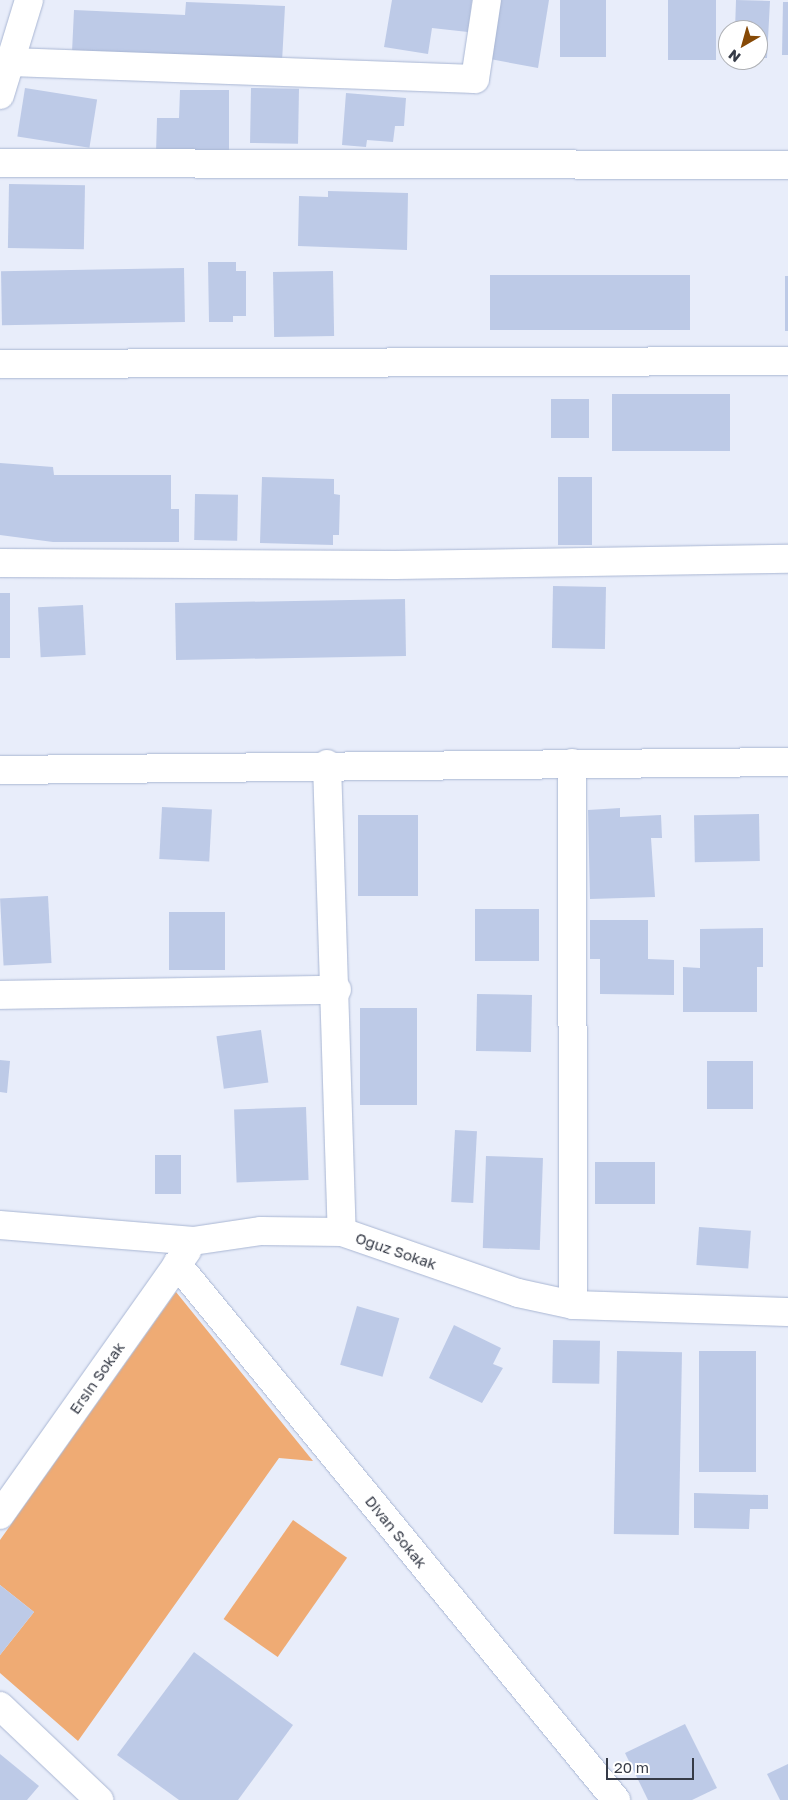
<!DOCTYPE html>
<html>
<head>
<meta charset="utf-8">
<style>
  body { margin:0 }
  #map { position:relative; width:788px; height:1800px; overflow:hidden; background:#e8edfa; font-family:"Golos Text",sans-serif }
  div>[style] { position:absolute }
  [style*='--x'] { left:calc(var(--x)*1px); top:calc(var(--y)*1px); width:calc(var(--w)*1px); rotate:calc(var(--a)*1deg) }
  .green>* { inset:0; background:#efab74; transform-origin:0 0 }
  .building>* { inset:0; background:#bdcae7; transform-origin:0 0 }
  .roads { filter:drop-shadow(0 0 1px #a9b6d3) drop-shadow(0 0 1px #a9b6d3) }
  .minor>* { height:28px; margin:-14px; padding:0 14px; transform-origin:14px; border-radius:14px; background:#fff }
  span { translate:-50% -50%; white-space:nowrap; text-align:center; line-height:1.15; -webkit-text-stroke:4px #fff; paint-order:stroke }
  .street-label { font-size:15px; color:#363b47 }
  .north { position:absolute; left:718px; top:20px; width:50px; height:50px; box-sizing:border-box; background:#fff; border:1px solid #afb1b5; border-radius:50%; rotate:218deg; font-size:14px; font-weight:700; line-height:20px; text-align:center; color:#363b47 }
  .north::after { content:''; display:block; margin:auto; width:18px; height:22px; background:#864906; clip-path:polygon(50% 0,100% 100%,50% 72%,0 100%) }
  .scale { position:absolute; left:606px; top:1758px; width:88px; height:22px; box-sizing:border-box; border:2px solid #363b47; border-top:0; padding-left:6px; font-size:15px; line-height:18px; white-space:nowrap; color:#363b47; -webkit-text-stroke:4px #fff; paint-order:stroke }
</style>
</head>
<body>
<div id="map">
  <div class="green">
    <i style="clip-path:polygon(176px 1292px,313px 1461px,279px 1458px,78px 1741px,0 1673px,0 1655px,34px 1612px,0 1585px,0 1540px)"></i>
    <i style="left:293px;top:1520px;width:66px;height:121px;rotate:35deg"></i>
  </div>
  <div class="building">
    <i style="clip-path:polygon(392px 0,472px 0,468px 32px,432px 28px,428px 54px,384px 47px)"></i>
    <i style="clip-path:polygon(499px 0,549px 0,538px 68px,490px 59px)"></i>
    <i style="left:560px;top:0;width:46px;height:57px"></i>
    <i style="left:668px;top:0;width:48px;height:60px"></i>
    <i style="clip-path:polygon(736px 0,770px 1px,767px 58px,758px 58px,758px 30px,735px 30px)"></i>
    <i style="clip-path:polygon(186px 2px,285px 6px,282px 62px,72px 52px,74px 10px,185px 15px)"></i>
    <i style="clip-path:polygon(783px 2px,788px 2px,788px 55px,782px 55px)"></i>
    <i style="left:25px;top:88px;width:73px;height:49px;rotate:9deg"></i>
    <i style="left:251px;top:88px;width:48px;height:55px;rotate:1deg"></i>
    <i style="clip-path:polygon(180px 90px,229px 90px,229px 154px,156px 153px,157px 118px,179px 118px)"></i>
    <i style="clip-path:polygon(346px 93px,406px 98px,404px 126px,395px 126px,393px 142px,367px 140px,366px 147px,342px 145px)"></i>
    <i style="left:9px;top:184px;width:76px;height:64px;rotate:1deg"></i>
    <i style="clip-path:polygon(328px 191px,408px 193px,407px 250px,298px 246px,299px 196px,328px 197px)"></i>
    <i style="clip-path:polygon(208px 262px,236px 262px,236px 271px,246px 271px,246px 316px,233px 316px,233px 322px,209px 322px)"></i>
    <i style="left:184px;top:268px;width:54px;height:183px;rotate:89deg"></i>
    <i style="left:333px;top:271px;width:65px;height:60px;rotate:89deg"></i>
    <i style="left:490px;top:275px;width:200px;height:55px"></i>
    <i style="left:785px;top:276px;width:3px;height:55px"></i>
    <i style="left:612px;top:394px;width:118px;height:57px"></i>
    <i style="left:551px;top:399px;width:38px;height:39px"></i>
    <i style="clip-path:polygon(0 463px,53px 467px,54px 475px,171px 475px,171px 509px,179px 509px,179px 542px,53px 542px,0 535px)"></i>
    <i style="clip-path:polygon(262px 477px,334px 479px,334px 494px,340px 495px,339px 535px,333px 535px,333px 545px,260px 543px)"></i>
    <i style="left:558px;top:477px;width:34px;height:68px"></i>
    <i style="left:195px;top:494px;width:43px;height:46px;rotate:1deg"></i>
    <i style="left:553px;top:586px;width:53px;height:62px;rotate:1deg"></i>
    <i style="left:0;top:593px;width:10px;height:65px"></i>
    <i style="left:405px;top:599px;width:57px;height:230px;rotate:89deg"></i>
    <i style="left:83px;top:605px;width:50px;height:45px;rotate:87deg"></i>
    <i style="left:162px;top:807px;width:50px;height:52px;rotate:3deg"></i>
    <i style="clip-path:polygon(620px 808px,620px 817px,661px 815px,662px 838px,651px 838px,655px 897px,590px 899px,588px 810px)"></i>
    <i style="left:759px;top:814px;width:47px;height:65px;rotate:89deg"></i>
    <i style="left:418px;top:815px;width:81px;height:60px;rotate:90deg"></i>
    <i style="left:48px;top:896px;width:67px;height:48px;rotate:87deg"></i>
    <i style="left:475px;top:909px;width:64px;height:52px"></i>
    <i style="left:169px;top:912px;width:56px;height:58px"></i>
    <i style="clip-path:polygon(590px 920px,648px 920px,648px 959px,674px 960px,674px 995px,600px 994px,600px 959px,590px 959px)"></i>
    <i style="clip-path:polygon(763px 928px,763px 967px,757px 967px,757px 1012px,683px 1012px,683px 967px,700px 968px,700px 929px)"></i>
    <i style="left:477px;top:994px;width:55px;height:57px;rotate:1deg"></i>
    <i style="left:360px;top:1008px;width:57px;height:97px"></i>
    <i style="left:261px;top:1030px;width:53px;height:45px;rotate:82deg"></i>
    <i style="clip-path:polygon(0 1060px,10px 1061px,7px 1093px,0 1092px)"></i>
    <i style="left:707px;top:1061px;width:46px;height:48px"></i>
    <i style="left:306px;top:1107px;width:73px;height:72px;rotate:88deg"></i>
    <i style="left:455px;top:1130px;width:22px;height:72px;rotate:3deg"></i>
    <i style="left:155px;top:1155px;width:26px;height:39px"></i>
    <i style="left:486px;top:1156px;width:57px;height:92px;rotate:2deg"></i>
    <i style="left:595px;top:1162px;width:60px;height:42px"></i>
    <i style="left:699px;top:1227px;width:52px;height:38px;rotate:4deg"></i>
    <i style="left:357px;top:1306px;width:44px;height:61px;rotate:16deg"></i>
    <i style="clip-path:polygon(454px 1325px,501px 1348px,493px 1364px,503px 1368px,482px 1403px,429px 1378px)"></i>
    <i style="left:553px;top:1340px;width:47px;height:43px;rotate:1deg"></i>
    <i style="left:617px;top:1351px;width:65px;height:183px;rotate:1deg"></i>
    <i style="left:699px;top:1351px;width:57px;height:121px"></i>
    <i style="clip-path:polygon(694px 1493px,768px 1495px,768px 1509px,750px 1509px,749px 1529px,694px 1528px)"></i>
    <i style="clip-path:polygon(0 1585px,34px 1612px,0 1655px)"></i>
    <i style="clip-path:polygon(194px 1652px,293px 1725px,238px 1800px,179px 1800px,117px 1755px)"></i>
    <i style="clip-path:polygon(685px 1724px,717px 1788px,692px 1800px,648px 1800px,625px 1753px)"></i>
    <i style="clip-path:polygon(0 1754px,39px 1786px,27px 1800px,0 1800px)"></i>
    <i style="clip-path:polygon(788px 1764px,788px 1800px,780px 1800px,767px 1774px)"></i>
  </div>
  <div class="roads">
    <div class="minor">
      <i style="--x:11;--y:62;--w:464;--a:2.1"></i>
      <i style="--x:475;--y:79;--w:80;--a:-81.4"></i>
      <i style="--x:0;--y:95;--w:99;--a:-73"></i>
      <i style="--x:0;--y:163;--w:788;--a:0.15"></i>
      <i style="--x:0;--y:364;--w:788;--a:-0.22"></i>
      <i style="--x:0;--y:563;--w:395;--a:0.3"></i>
      <i style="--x:395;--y:565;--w:393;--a:-0.9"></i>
      <i style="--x:572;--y:763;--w:542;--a:89.89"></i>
      <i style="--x:327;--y:764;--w:468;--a:88.2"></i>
      <i style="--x:0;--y:770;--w:788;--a:-0.58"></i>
      <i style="--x:0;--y:995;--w:337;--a:-0.9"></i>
      <i style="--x:0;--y:1225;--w:194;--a:4.7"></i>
      <i style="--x:193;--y:1241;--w:69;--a:-8.4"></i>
      <i style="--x:261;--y:1231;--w:81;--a:0.7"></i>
      <i style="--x:342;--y:1232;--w:186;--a:19.1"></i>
      <i style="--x:518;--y:1293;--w:56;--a:12.3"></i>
      <i style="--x:573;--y:1305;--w:215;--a:1.9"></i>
      <i style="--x:177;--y:1264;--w:693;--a:50.68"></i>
      <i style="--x:0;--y:1515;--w:324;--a:-54.7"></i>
      <i style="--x:0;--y:1706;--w:137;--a:43.5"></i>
    </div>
  </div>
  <div class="street-label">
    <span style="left:396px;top:1251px;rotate:19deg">Oğuz Sokak</span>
    <span style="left:97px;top:1378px;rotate:-55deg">Ersin Sokak</span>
    <span style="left:396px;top:1532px;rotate:51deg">Divan Sokak</span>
  </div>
  <div class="north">N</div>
  <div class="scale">20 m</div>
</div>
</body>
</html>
